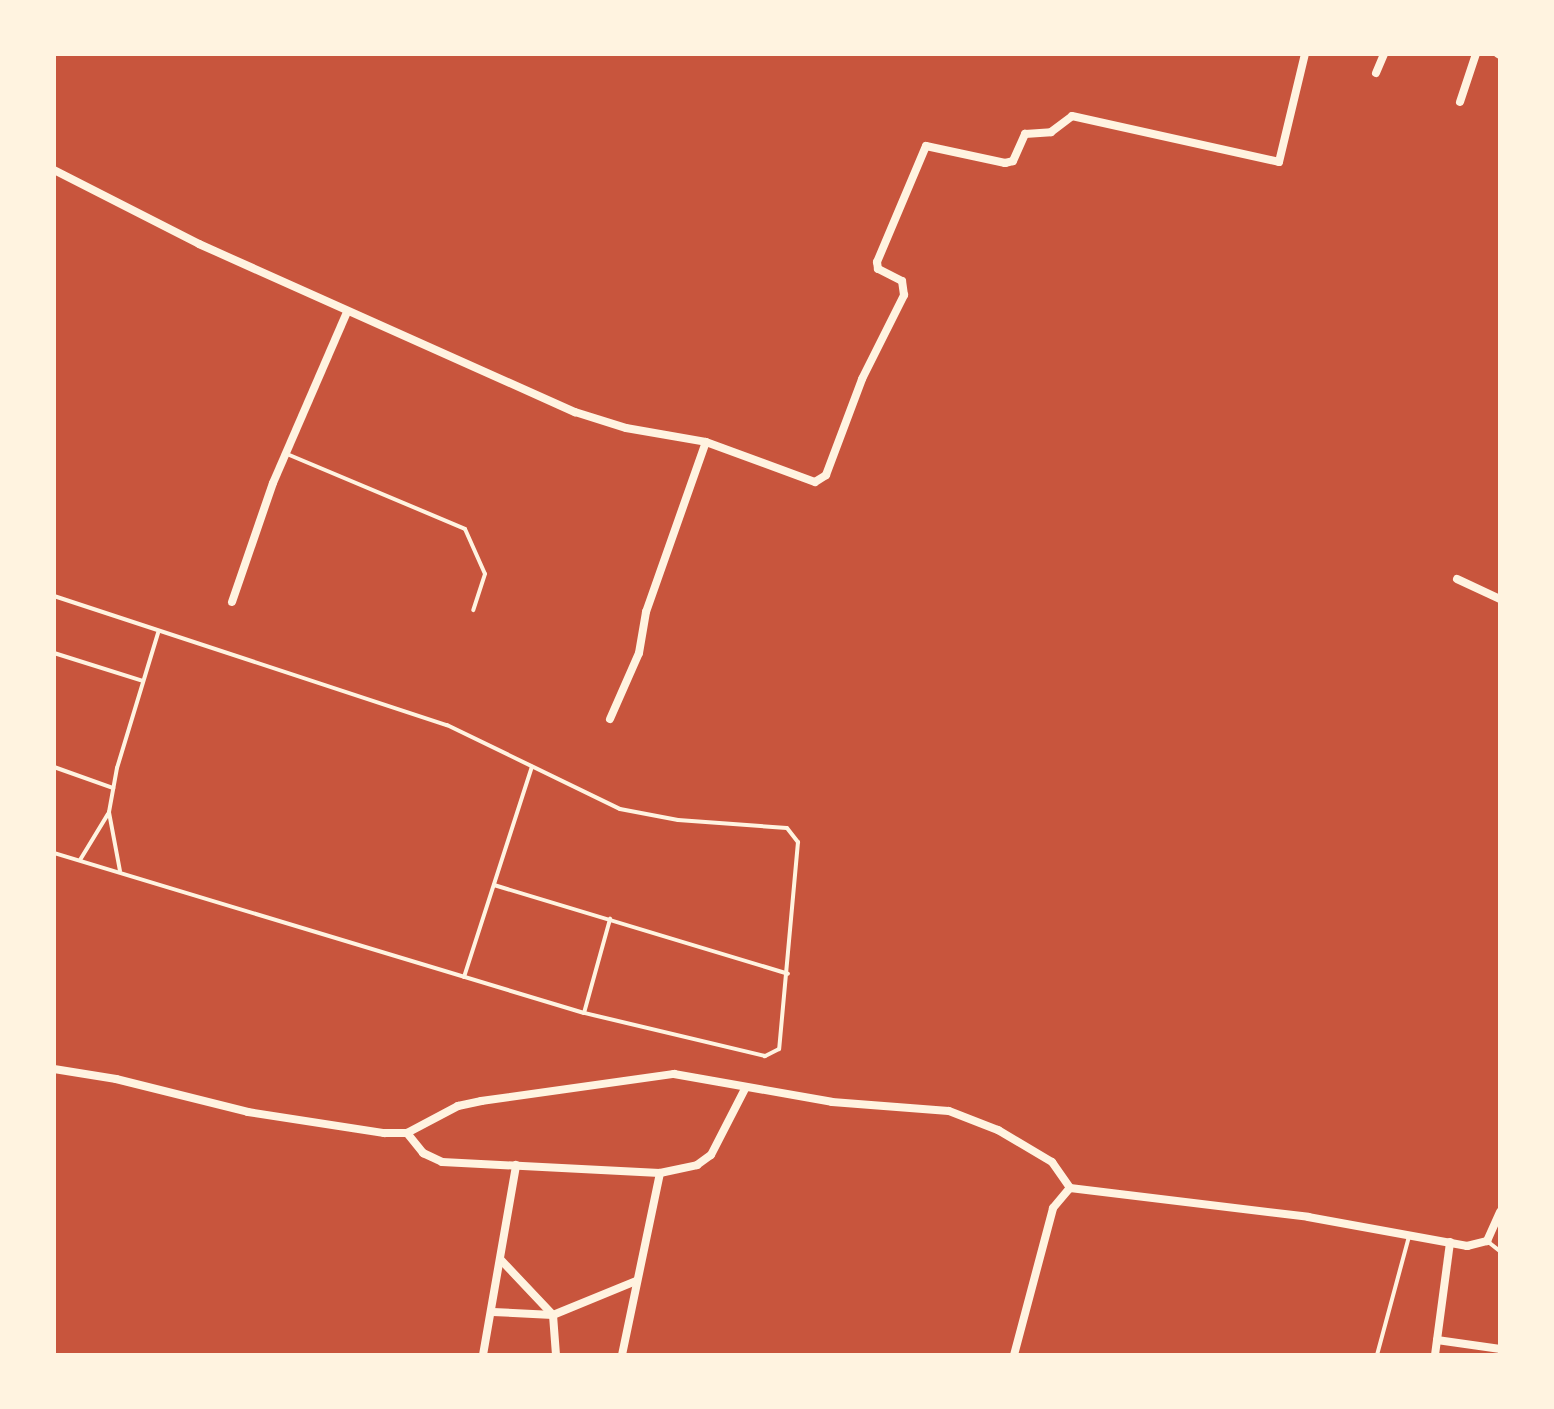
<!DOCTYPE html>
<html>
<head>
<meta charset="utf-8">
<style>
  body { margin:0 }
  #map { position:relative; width:1554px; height:1409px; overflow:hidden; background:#c8553d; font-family:"Nunito Sans",sans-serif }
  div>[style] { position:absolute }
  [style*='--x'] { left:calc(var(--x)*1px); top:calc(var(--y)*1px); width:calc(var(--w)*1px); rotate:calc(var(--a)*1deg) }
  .service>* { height:4px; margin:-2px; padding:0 2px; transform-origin:2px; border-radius:2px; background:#fff3e0 }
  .minor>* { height:8px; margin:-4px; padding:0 4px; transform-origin:4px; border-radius:4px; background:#fff3e0 }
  span { translate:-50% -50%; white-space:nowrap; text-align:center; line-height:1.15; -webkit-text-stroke:6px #fff3e0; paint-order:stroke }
  .frame { position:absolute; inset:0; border:56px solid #fff3e0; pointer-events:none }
</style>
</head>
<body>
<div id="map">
  <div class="service">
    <i style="--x:287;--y:454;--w:193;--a:22.8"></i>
    <i style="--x:465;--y:529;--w:49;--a:66"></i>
    <i style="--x:485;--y:574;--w:38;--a:108"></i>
    <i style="--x:54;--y:596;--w:414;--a:18.2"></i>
    <i style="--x:447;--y:725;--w:192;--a:25.9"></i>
    <i style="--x:620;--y:809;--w:59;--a:10.7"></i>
    <i style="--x:678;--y:820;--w:109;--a:4.2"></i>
    <i style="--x:787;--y:828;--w:18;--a:52"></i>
    <i style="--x:798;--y:842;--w:208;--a:95.2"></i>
    <i style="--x:779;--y:1049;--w:16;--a:153"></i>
    <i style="--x:765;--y:1056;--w:186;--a:-166.6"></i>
    <i style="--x:584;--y:1013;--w:554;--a:-163.2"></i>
    <i style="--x:54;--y:653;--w:93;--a:17.5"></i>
    <i style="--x:54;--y:767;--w:63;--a:19.6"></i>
    <i style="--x:80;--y:860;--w:54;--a:-58.7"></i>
    <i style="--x:120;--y:871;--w:60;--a:-100.6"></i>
    <i style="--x:109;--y:812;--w:45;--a:-79.7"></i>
    <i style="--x:117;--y:768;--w:141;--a:-73.1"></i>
    <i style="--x:494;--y:885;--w:307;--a:16.8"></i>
    <i style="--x:464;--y:977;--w:221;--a:-72.1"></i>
    <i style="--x:584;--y:1013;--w:98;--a:-74.5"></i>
    <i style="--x:1487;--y:1241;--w:16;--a:38"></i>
    <i style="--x:1377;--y:1355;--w:123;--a:-74.9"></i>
  </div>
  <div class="minor">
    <i style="--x:1498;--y:54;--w:2;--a:27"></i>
    <i style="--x:1376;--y:73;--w:21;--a:-67"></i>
    <i style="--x:1460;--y:102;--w:51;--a:-71.6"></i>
    <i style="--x:54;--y:170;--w:163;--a:27"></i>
    <i style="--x:199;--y:244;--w:412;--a:24.1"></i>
    <i style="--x:575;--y:412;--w:53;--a:17.4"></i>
    <i style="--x:626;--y:428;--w:81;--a:9.9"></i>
    <i style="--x:706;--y:442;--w:116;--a:20.2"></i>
    <i style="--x:815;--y:482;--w:13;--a:-32"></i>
    <i style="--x:826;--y:475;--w:103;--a:-69.4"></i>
    <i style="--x:862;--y:379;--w:94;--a:-63.4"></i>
    <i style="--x:904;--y:295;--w:14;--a:-98"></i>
    <i style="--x:902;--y:281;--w:27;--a:-153"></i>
    <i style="--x:878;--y:269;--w:7;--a:-98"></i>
    <i style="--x:877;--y:262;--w:126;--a:-67.1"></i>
    <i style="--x:926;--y:146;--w:81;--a:12.1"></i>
    <i style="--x:1005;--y:163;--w:8;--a:-14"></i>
    <i style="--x:1013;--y:161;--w:30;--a:-66"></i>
    <i style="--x:1025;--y:134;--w:26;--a:-4"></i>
    <i style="--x:1051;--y:132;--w:26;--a:-37"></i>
    <i style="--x:1072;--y:116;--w:212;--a:12.5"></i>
    <i style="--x:1279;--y:162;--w:111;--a:-76.5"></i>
    <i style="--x:1457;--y:579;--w:47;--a:24.9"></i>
    <i style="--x:232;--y:602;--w:126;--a:-71"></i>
    <i style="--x:273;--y:483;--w:186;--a:-66.6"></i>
    <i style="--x:610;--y:719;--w:72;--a:-66.3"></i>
    <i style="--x:639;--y:653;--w:42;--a:-80.3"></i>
    <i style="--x:646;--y:612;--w:180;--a:-70.6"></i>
    <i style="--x:54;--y:1069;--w:63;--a:9.2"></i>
    <i style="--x:116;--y:1079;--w:136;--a:14"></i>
    <i style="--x:248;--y:1112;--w:138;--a:8.8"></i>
    <i style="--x:384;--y:1133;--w:23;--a:0"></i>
    <i style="--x:407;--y:1133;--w:58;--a:-27.9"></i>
    <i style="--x:458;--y:1106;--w:24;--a:-12"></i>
    <i style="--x:481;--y:1101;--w:195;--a:-8"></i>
    <i style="--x:674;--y:1074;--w:160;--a:10"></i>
    <i style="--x:832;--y:1102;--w:117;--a:4.4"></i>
    <i style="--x:949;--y:1111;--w:53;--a:21.2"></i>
    <i style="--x:998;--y:1130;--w:63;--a:30.7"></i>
    <i style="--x:1052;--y:1162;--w:32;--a:55"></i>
    <i style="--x:407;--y:1133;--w:26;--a:51"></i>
    <i style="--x:423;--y:1153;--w:21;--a:25"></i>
    <i style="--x:442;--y:1162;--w:218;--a:2.9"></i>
    <i style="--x:660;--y:1173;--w:38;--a:-12"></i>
    <i style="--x:697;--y:1165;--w:17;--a:-36"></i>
    <i style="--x:711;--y:1155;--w:76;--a:-62.8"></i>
    <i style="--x:501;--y:1260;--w:76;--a:46.6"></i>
    <i style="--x:553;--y:1315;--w:40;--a:85.7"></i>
    <i style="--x:493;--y:1312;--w:60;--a:2.9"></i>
    <i style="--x:553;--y:1315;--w:90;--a:-22.3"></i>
    <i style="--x:1437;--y:1340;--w:64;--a:8.1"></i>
    <i style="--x:483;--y:1355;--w:193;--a:-80.1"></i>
    <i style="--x:622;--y:1355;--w:186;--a:-78.2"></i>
    <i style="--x:1014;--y:1355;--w:152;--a:-75.1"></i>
    <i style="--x:1053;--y:1208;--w:26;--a:-50"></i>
    <i style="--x:1070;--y:1188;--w:240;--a:6.9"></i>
    <i style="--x:1308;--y:1217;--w:162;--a:10.3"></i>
    <i style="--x:1467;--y:1246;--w:21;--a:-14"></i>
    <i style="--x:1487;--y:1241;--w:32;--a:-66"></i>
    <i style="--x:1435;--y:1355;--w:114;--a:-82.4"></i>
  </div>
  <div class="frame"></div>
</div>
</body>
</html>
